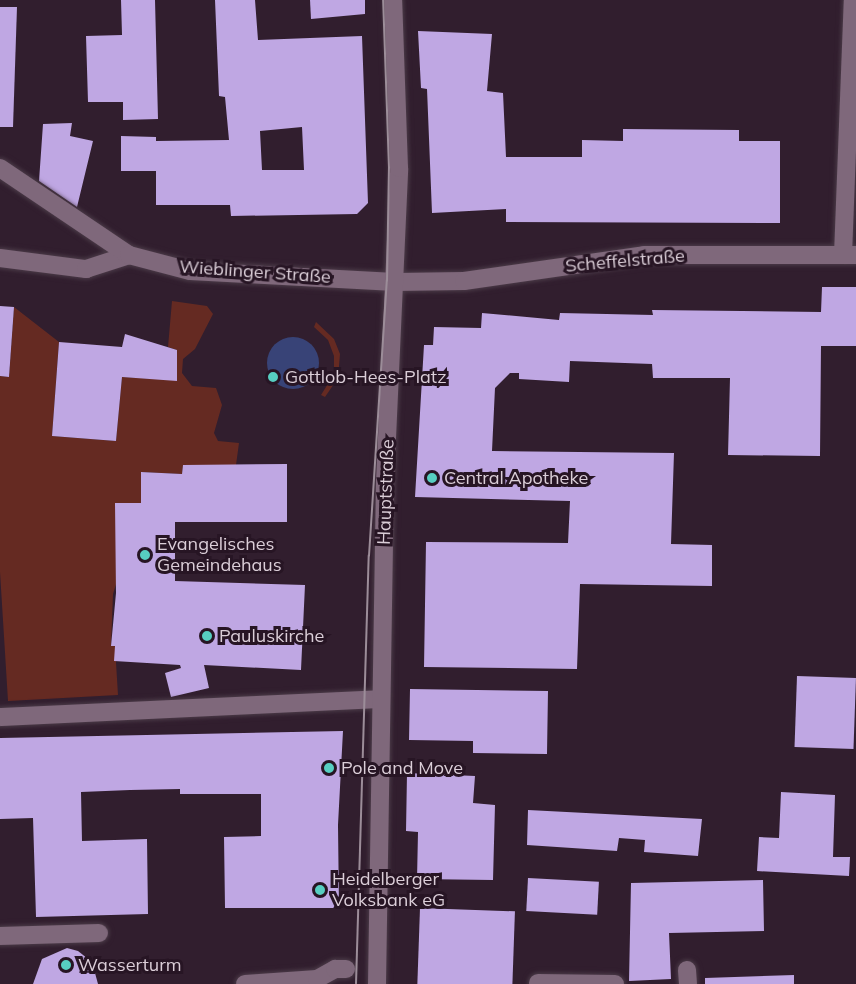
<!DOCTYPE html>
<html>
<head>
<meta charset="utf-8">
<style>
  body { margin:0 }
  #map { position:relative; width:856px; height:984px; overflow:hidden; background:#311e2e; font-family:Mulish,sans-serif }
  div>[style] { position:absolute }
  [style*='--x'] { left:calc(var(--x)*1px); top:calc(var(--y)*1px); width:calc(var(--w)*1px); rotate:calc(var(--a)*1deg) }
  .green>* { inset:0; background:#652a22 }
  .water>* { inset:0; background:#384377 }
  .round { border-radius:50% }
  .building>* { inset:0; background:#bfa7e3; transform-origin:0 0 }
  .roads { filter:drop-shadow(0 0 2px #4b3b48) drop-shadow(0 0 2px #4b3b48) }
  .service>* { height:18px; margin:-9px; padding:0 9px; transform-origin:9px; border-radius:9px; background:#7f687b }
  .pedestrian>* { height:18px; margin:-9px; padding:0 9px; transform-origin:9px; border-radius:9px; background:#7f687b }
  .minor>* { height:18px; margin:-9px; padding:0 9px; transform-origin:9px; border-radius:9px; background:#7f687b }
  .tertiary>* { height:18px; margin:-9px; padding:0 9px; transform-origin:9px; border-radius:9px; background:#7f687b }
  .tram>* { height:1.5px; margin:-0.75px; padding:0 0.75px; transform-origin:0.75px; border-radius:0.75px; background:#9c8d99 }
  .dots>* { width:16px; height:16px; translate:-50% -50%; box-sizing:border-box; border:3px solid #271524; border-radius:50% }
  span { translate:-50% -50%; white-space:nowrap; text-align:center; line-height:1.15; -webkit-text-stroke:6px #271524; paint-order:stroke }
  .street-label { font-size:18px; color:#dbced8 }
  .poi-label { font-size:18px; color:#dbced8 }
  .left { translate:0 -50%; text-align:left }
</style>
</head>
<body>
<div id="map">
  <div class="green">
    <i style="clip-path:polygon(172px 301px,207px 306px,213px 314px,195px 349px,183px 359px,182px 373px,192px 386px,216px 388px,222px 405px,214px 433px,218px 441px,239px 443px,236px 465px,183px 465px,182px 474px,141px 472px,141px 503px,113px 594px,111px 646px,115px 646px,118px 695px,8px 701px,0 572px,0 376px,9px 377px,14px 307px,59px 342px,52px 436px,116px 441px,122px 377px,177px 380px,177px 350px,168px 347px)"></i>
    <i style="clip-path:polygon(316px 322px,334px 339px,340px 354px,338px 378px,325px 397px,321px 395px,334px 374px,334px 356px,328px 340px,314px 327px)"></i>
  </div>
  <div class="water">
    <i class="round" style="left:267px;top:337px;width:52px;height:52px"></i>
  </div>
  <div class="building">
    <i style="clip-path:polygon(121px 0,155px 0,158px 119px,123px 120px,123px 102px,88px 102px,86px 36px,122px 35px)"></i>
    <i style="clip-path:polygon(evenodd,215px 0,255px 0,258px 40px,362px 36px,368px 203px,357px 214px,231px 216px,230px 205px,156px 205px,156px 171px,121px 171px,121px 136px,156px 137px,156px 141px,229px 140px,225px 97px,219px 96px,215px 0,302px 127px,304px 170px,262px 170px,260px 131px,302px 127px)"></i>
    <i style="clip-path:polygon(310px 0,365px 0,365px 14px,311px 19px)"></i>
    <i style="clip-path:polygon(0 7px,17px 7px,13px 127px,0 127px)"></i>
    <i style="clip-path:polygon(418px 31px,492px 34px,487px 91px,503px 93px,506px 157px,582px 157px,582px 140px,623px 141px,623px 129px,739px 130px,739px 141px,780px 141px,780px 223px,506px 222px,506px 209px,432px 213px,427px 89px,421px 88px)"></i>
    <i style="clip-path:polygon(72px 123px,70px 136px,93px 141px,77px 207px,39px 181px,43px 124px)"></i>
    <i style="clip-path:polygon(822px 287px,856px 287px,856px 346px,821px 346px,820px 456px,728px 455px,730px 378px,653px 378px,652px 364px,570px 361px,569px 382px,519px 379px,519px 373px,510px 373px,495px 388px,492px 451px,674px 453px,671px 544px,712px 545px,712px 586px,580px 584px,577px 669px,424px 667px,426px 542px,568px 543px,570px 501px,415px 497px,424px 345px,433px 345px,434px 327px,481px 328px,482px 313px,559px 320px,560px 313px,653px 315px,652px 310px,821px 312px)"></i>
    <i style="clip-path:polygon(0 306px,14px 307px,9px 377px,0 376px)"></i>
    <i style="clip-path:polygon(125px 334px,177px 350px,177px 381px,122px 377px,116px 441px,52px 436px,59px 342px,122px 347px)"></i>
    <i style="clip-path:polygon(287px 464px,287px 522px,175px 522px,175px 581px,305px 585px,301px 670px,204px 665px,209px 688px,171px 697px,165px 673px,181px 668px,180px 665px,114px 661px,115px 646px,111px 646px,116px 593px,115px 503px,141px 503px,141px 472px,182px 474px,183px 465px)"></i>
    <i style="left:797px;top:676px;width:59px;height:71px;rotate:2deg"></i>
    <i style="clip-path:polygon(410px 689px,548px 691px,547px 754px,473px 753px,473px 741px,409px 740px)"></i>
    <i style="clip-path:polygon(343px 731px,338px 825px,339px 908px,225px 908px,224px 837px,261px 836px,261px 794px,180px 794px,180px 789px,130px 790px,81px 792px,82px 841px,147px 839px,148px 914px,36px 917px,33px 818px,0 819px,0 738px)"></i>
    <i style="clip-path:polygon(407px 773px,475px 776px,473px 803px,495px 805px,493px 880px,417px 879px,418px 832px,406px 831px)"></i>
    <i style="clip-path:polygon(781px 792px,835px 795px,833px 857px,850px 857px,849px 876px,757px 871px,759px 837px,779px 838px)"></i>
    <i style="clip-path:polygon(528px 810px,702px 819px,698px 856px,644px 852px,645px 840px,619px 838px,617px 851px,527px 845px)"></i>
    <i style="left:528px;top:878px;width:71px;height:33px;rotate:3deg"></i>
    <i style="clip-path:polygon(763px 880px,764px 931px,669px 933px,671px 979px,629px 981px,631px 883px)"></i>
    <i style="left:420px;top:908px;width:95px;height:76px;rotate:2deg"></i>
    <i style="clip-path:polygon(67px 948px,78px 951px,92px 962px,98px 984px,33px 984px,42px 959px)"></i>
    <i style="clip-path:polygon(794px 975px,794px 984px,705px 984px,705px 978px)"></i>
  </div>
  <div class="roads">
    <div class="service">
      <i style="--x:843;--y:255;--w:255;--a:-87.8"></i>
      <i style="--x:0;--y:717;--w:381;--a:-2.7"></i>
      <i style="--x:687;--y:970;--w:14;--a:86"></i>
      <i style="--x:538;--y:983;--w:77;--a:0.7"></i>
    </div>
    <div class="pedestrian">
      <i style="--x:245;--y:984;--w:72;--a:-4"></i>
      <i style="--x:317;--y:979;--w:21;--a:-29"></i>
      <i style="--x:335;--y:969;--w:11;--a:0"></i>
    </div>
    <div class="minor">
      <i style="--x:0;--y:258;--w:87;--a:7.3"></i>
      <i style="--x:86;--y:269;--w:45;--a:-18"></i>
      <i style="--x:0;--y:936;--w:99;--a:-1.7"></i>
    </div>
    <div class="tertiary">
      <i style="--x:0;--y:168;--w:156;--a:34"></i>
      <i style="--x:129;--y:255;--w:63;--a:14.7"></i>
      <i style="--x:190;--y:271;--w:205;--a:3.1"></i>
      <i style="--x:395;--y:282;--w:69;--a:-0.8"></i>
      <i style="--x:464;--y:281;--w:182;--a:-8.2"></i>
      <i style="--x:644;--y:255;--w:212;--a:0"></i>
      <i style="--x:377;--y:984;--w:502;--a:-89.09"></i>
      <i style="--x:385;--y:482;--w:314;--a:-87.4"></i>
      <i style="--x:399;--y:168;--w:168;--a:-92"></i>
    </div>
  </div>
  <div class="tram">
    <i style="--x:356;--y:984;--w:428;--a:-88.3"></i>
    <i style="--x:369;--y:556;--w:276;--a:-86.3"></i>
    <i style="--x:387;--y:281;--w:113;--a:-89"></i>
    <i style="--x:389;--y:168;--w:168;--a:-92"></i>
  </div>
  <div class="dots">
    <i style="left:273px;top:377px;background:#57cec1"></i>
    <i style="left:432px;top:478px;background:#57cec1"></i>
    <i style="left:145px;top:555px;background:#57cec1"></i>
    <i style="left:207px;top:636px;background:#57cec1"></i>
    <i style="left:329px;top:768px;background:#57cec1"></i>
    <i style="left:320px;top:890px;background:#57cec1"></i>
    <i style="left:66px;top:965px;background:#57cec1"></i>
  </div>
  <div class="street-label">
    <span style="left:625px;top:261px;rotate:-5deg">Scheffelstraße</span>
    <span style="left:255px;top:272px;rotate:4deg">Wieblinger Straße</span>
    <span style="left:386px;top:492px;rotate:-88deg">Hauptstraße</span>
  </div>
  <div class="poi-label">
    <span class="left" style="left:285px;top:377px">Gottlob-Hees-Platz</span>
    <span class="left" style="left:444px;top:478px">Central Apotheke</span>
    <span class="left" style="left:157px;top:555px">Evangelisches<br>Gemeindehaus</span>
    <span class="left" style="left:219px;top:636px">Pauluskirche</span>
    <span class="left" style="left:341px;top:768px">Pole and Move</span>
    <span class="left" style="left:332px;top:890px">Heidelberger<br>Volksbank eG</span>
    <span class="left" style="left:78px;top:965px">Wasserturm</span>
  </div>
</div>
</body>
</html>
